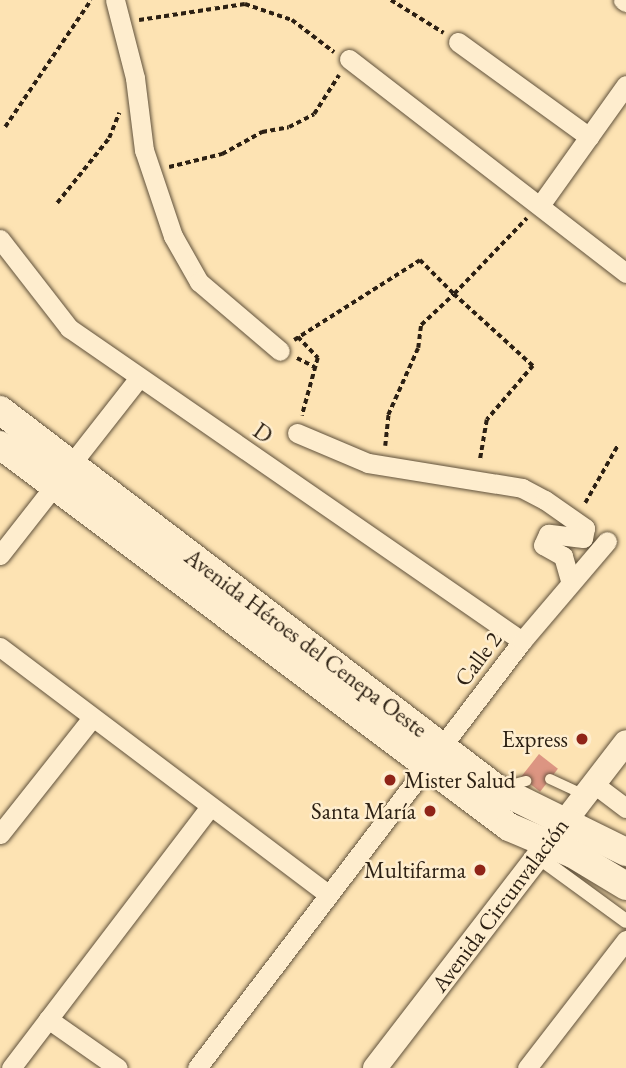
<!DOCTYPE html>
<html>
<head>
<meta charset="utf-8">
<style>
  body { margin:0 }
  #map { position:relative; width:626px; height:1068px; overflow:hidden; background:#fde3b3; font-family:"EB Garamond",serif }
  div>[style] { position:absolute }
  [style*='--x'] { left:calc(var(--x)*1px); top:calc(var(--y)*1px); width:calc(var(--w)*1px); rotate:calc(var(--a)*1deg) }
  .building>* { inset:0; background:#dc9582; transform-origin:0 0 }
  .path>* { height:3.5px; margin-top:-1.75px; transform-origin:0; background:repeating-linear-gradient(90deg,#2c2013 0 5px,transparent 0 8.5px) }
  .roads { filter:drop-shadow(0 0 2px #60513b) drop-shadow(0 0 2px #60513b) }
  .service>* { height:10px; margin:-5px; padding:0 5px; transform-origin:5px; border-radius:5px; background:#feedce }
  .pedestrian>* { height:14px; margin:-7px; padding:0 7px; transform-origin:7px; border-radius:7px; background:#feedce }
  .minor>* { height:19px; margin:-9.5px; padding:0 9.5px; transform-origin:9.5px; border-radius:9.5px; background:#feedce }
  .tertiary>* { height:24px; margin:-12px; padding:0 12px; transform-origin:12px; border-radius:12px; background:#feedce }
  .secondary>* { height:28px; margin:-14px; padding:0 14px; transform-origin:14px; border-radius:14px; background:#feedce }
  .dots>* { width:19px; height:19px; translate:-50% -50%; box-sizing:border-box; border:4px solid #feedce; border-radius:50% }
  span { translate:-50% -50%; white-space:nowrap; text-align:center; line-height:1.15; -webkit-text-stroke:5px #feedce; paint-order:stroke }
  .street-label { font-size:23px; color:#2c2013 }
  .poi-label { font-size:23px; color:#2c2013 }
  .right { translate:-100% -50%; text-align:right }
  .left { translate:0 -50%; text-align:left }
</style>
</head>
<body>
<div id="map">
  <div class="building">
    <i style="left:539px;top:754px;width:24px;height:29px;rotate:38deg"></i>
  </div>
  <div class="path">
    <i style="--x:391;--y:0;--w:62;--a:31.9"></i>
    <i style="--x:139;--y:20;--w:107;--a:-8.6"></i>
    <i style="--x:245;--y:4;--w:50;--a:18.8"></i>
    <i style="--x:292;--y:20;--w:53;--a:37.3"></i>
    <i style="--x:5;--y:127;--w:153;--a:-55.9"></i>
    <i style="--x:169;--y:167;--w:55;--a:-13.8"></i>
    <i style="--x:222;--y:154;--w:46;--a:-28.8"></i>
    <i style="--x:262;--y:132;--w:27;--a:-10"></i>
    <i style="--x:289;--y:127;--w:28;--a:-27"></i>
    <i style="--x:314;--y:114;--w:46;--a:-57.3"></i>
    <i style="--x:57;--y:203;--w:83;--a:-51.3"></i>
    <i style="--x:109;--y:138;--w:27;--a:-68"></i>
    <i style="--x:298;--y:337;--w:29;--a:46"></i>
    <i style="--x:318;--y:358;--w:60;--a:105.4"></i>
    <i style="--x:294;--y:340;--w:149;--a:-32.4"></i>
    <i style="--x:420;--y:260;--w:48;--a:45"></i>
    <i style="--x:454;--y:294;--w:105;--a:-46.2"></i>
    <i style="--x:297;--y:358;--w:20;--a:27"></i>
    <i style="--x:385;--y:446;--w:31;--a:-84"></i>
    <i style="--x:388;--y:415;--w:73;--a:-65.9"></i>
    <i style="--x:418;--y:348;--w:23;--a:-83"></i>
    <i style="--x:421;--y:325;--w:45;--a:-43.2"></i>
    <i style="--x:454;--y:294;--w:107;--a:42.3"></i>
    <i style="--x:533;--y:366;--w:71;--a:130.4"></i>
    <i style="--x:487;--y:420;--w:42;--a:99.7"></i>
    <i style="--x:585;--y:503;--w:67;--a:-60.4"></i>
  </div>
  <div class="roads">
    <div class="service">
      <i style="--x:550;--y:779;--w:38;--a:25"></i>
      <i style="--x:506;--y:786;--w:21;--a:-14"></i>
    </div>
    <div class="pedestrian">
      <i style="--x:537;--y:856;--w:110;--a:36.1"></i>
    </div>
    <div class="minor">
      <i style="--x:115;--y:0;--w:81;--a:75.6"></i>
      <i style="--x:135;--y:78;--w:73;--a:82.9"></i>
      <i style="--x:144;--y:150;--w:91;--a:71.4"></i>
      <i style="--x:173;--y:236;--w:53;--a:60.5"></i>
      <i style="--x:199;--y:282;--w:106;--a:40.4"></i>
      <i style="--x:623;--y:0;--w:4;--a:34"></i>
      <i style="--x:458;--y:42;--w:162;--a:35.9"></i>
      <i style="--x:349;--y:59;--w:350;--a:37.7"></i>
      <i style="--x:541;--y:204;--w:146;--a:-54.5"></i>
      <i style="--x:0;--y:239;--w:113;--a:52.2"></i>
      <i style="--x:69;--y:328;--w:551;--a:34.64"></i>
      <i style="--x:297;--y:433;--w:77;--a:22.9"></i>
      <i style="--x:368;--y:463;--w:156;--a:9.2"></i>
      <i style="--x:522;--y:488;--w:26;--a:28"></i>
      <i style="--x:545;--y:500;--w:49;--a:35"></i>
      <i style="--x:585;--y:528;--w:10;--a:101"></i>
      <i style="--x:583;--y:538;--w:35;--a:-173"></i>
      <i style="--x:548;--y:534;--w:12;--a:114"></i>
      <i style="--x:543;--y:545;--w:23;--a:29"></i>
      <i style="--x:563;--y:556;--w:26;--a:74"></i>
      <i style="--x:0;--y:555;--w:225;--a:-51.9"></i>
      <i style="--x:0;--y:647;--w:411;--a:37"></i>
      <i style="--x:594;--y:784;--w:40;--a:37"></i>
      <i style="--x:0;--y:834;--w:148;--a:-51.6"></i>
      <i style="--x:48;--y:1019;--w:85;--a:35"></i>
      <i style="--x:11;--y:1068;--w:327;--a:-52.7"></i>
      <i style="--x:197;--y:1068;--w:537;--a:-52.72"></i>
      <i style="--x:522;--y:641;--w:131;--a:-49.6"></i>
      <i style="--x:527;--y:1068;--w:162;--a:-52.3"></i>
    </div>
    <div class="tertiary">
      <i style="--x:375;--y:1068;--w:411;--a:-52.4"></i>
    </div>
    <div class="secondary">
      <i style="--x:0;--y:410;--w:624;--a:37.31"></i>
      <i style="--x:496;--y:788;--w:145;--a:26.2"></i>
      <i style="--x:0;--y:445;--w:636;--a:36.89"></i>
      <i style="--x:509;--y:827;--w:69;--a:22.9"></i>
      <i style="--x:573;--y:854;--w:62;--a:31.1"></i>
    </div>
  </div>
  <div class="dots">
    <i style="left:582px;top:739px;background:#8f2418"></i>
    <i style="left:390px;top:780px;background:#8f2418"></i>
    <i style="left:430px;top:811px;background:#8f2418"></i>
    <i style="left:480px;top:870px;background:#8f2418"></i>
  </div>
  <div class="street-label">
    <span style="left:263px;top:433px;rotate:35deg">D</span>
    <span style="left:306px;top:643px;rotate:37deg">Avenida Héroes del Cenepa Oeste</span>
    <span style="left:478px;top:659px;rotate:-53deg">Calle 2</span>
    <span style="left:500px;top:905px;rotate:-53deg">Avenida Circunvalación</span>
  </div>
  <div class="poi-label">
    <span class="right" style="left:568px;top:739px">Express</span>
    <span class="left" style="left:404px;top:780px">Mister Salud</span>
    <span class="right" style="left:416px;top:811px">Santa María</span>
    <span class="right" style="left:466px;top:870px">Multifarma</span>
  </div>
</div>
</body>
</html>
